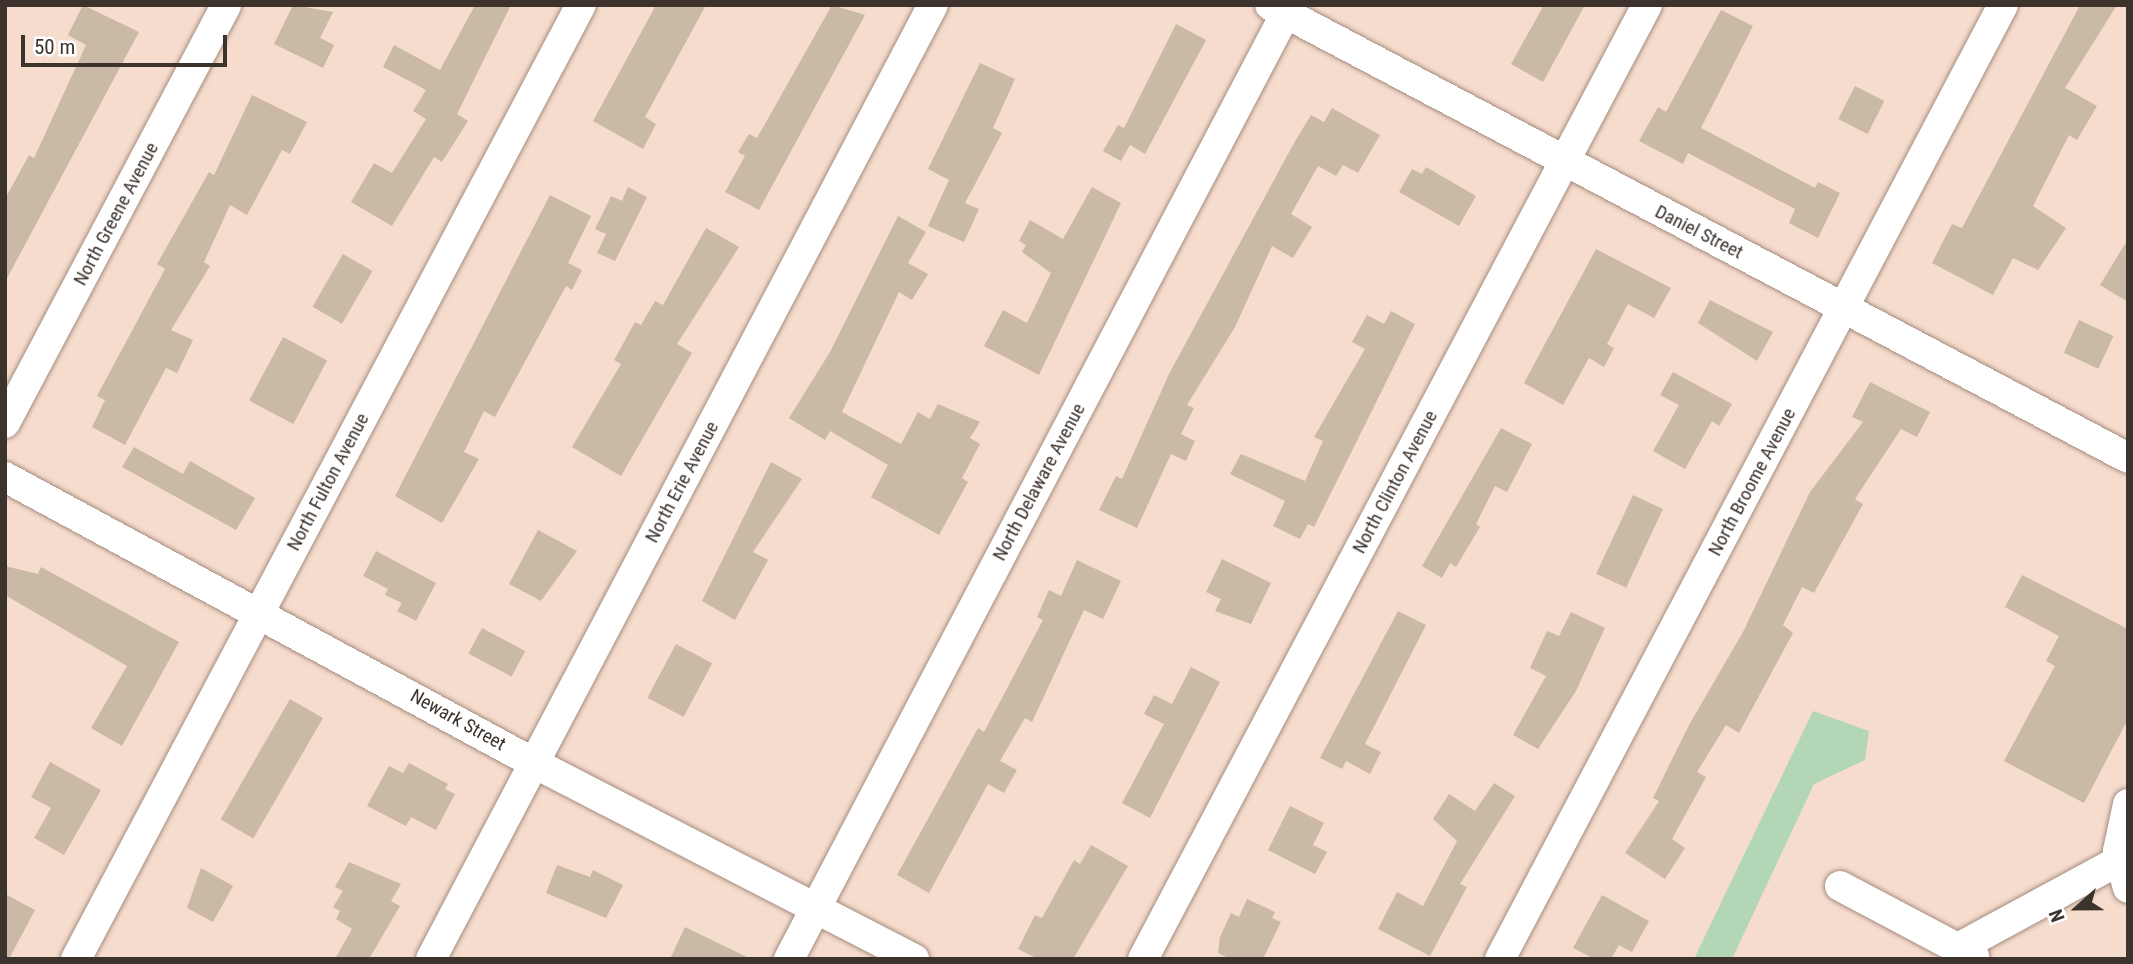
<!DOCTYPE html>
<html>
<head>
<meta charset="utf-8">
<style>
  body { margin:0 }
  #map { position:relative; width:2133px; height:964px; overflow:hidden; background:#f6dccd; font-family:"Roboto Condensed",sans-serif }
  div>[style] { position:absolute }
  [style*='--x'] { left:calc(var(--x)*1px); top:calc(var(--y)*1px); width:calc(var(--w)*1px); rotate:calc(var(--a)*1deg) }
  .green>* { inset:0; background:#b3d7b6 }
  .building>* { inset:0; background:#cab9a4; transform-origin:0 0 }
  .roads { filter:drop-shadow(0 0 2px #a48c7f) drop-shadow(0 0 2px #a48c7f) }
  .minor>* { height:30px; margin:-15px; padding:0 15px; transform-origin:15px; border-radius:15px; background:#fff }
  span { translate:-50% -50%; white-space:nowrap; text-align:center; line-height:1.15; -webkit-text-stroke:7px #fff; paint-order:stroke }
  .street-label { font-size:19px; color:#3d332d }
  .frame { position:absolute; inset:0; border:7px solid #3d332d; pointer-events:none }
  .north { position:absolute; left:2042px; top:873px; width:70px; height:70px; -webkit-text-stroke:5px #fff; paint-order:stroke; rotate:249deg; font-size:19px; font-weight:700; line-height:28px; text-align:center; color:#3d332d }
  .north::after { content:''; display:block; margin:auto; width:24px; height:32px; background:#3d332d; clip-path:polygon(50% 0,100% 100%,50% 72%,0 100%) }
  .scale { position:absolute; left:21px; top:35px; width:206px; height:32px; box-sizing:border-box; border:4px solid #3d332d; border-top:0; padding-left:9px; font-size:21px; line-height:24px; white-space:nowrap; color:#3d332d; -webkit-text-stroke:5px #fff; paint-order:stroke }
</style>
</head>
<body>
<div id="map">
  <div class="green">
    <i style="clip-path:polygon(1813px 711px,1869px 731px,1865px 760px,1814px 784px,1732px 959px,1694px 959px)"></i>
  </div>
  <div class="building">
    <i style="clip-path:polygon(83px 5px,139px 32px,5px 282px,5px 199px,29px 155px,34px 158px,86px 45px,68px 35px)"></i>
    <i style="clip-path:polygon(293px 5px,333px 12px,320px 38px,334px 45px,323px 68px,274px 44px)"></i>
    <i style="clip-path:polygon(475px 5px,511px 5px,457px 114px,468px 121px,442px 162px,434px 157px,392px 226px,351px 202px,374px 163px,392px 173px,426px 119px,413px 111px,426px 90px,383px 67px,394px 45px,440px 70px)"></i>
    <i style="clip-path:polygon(656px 5px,706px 5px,645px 117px,656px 124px,643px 149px,593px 121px)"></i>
    <i style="clip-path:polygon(832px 5px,865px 15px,759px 210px,725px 192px,745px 156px,738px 152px,749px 134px,757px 138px)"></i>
    <i style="clip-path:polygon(1544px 5px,1585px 5px,1543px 82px,1511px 64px)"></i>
    <i style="clip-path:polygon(2080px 5px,2117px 5px,2065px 88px,2097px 106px,2077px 140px,2069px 135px,2033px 206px,2066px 228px,2038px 270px,2013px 258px,1993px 295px,1932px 263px,1952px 224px,1962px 228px)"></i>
    <i style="clip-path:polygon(1721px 10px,1753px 26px,1701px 128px,1815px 188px,1818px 182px,1840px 193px,1818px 238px,1789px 223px,1795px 209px,1688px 153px,1683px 164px,1639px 141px,1658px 107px,1666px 112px)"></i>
    <i style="clip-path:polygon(1176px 24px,1206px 40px,1145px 154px,1130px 145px,1121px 161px,1103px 151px,1118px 125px,1124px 128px)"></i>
    <i style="clip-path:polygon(980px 63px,1015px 79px,993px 128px,1002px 133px,965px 203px,979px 209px,964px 242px,928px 226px,949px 180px,928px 169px)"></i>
    <i style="left:1855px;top:86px;width:33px;height:37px;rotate:27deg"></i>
    <i style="clip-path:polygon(252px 95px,307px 122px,290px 154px,282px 150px,247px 215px,230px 205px,204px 262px,210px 266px,171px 330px,193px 340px,177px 373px,166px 368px,125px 445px,92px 427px,105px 400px,97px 396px,165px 269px,157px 264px,209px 172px,214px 175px)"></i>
    <i style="clip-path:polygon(1332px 108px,1380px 135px,1358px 173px,1343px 165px,1336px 176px,1318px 166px,1291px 214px,1312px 227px,1293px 258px,1272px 246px,1235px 327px,1187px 405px,1194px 408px,1181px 434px,1195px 441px,1186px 461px,1171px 454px,1137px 528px,1099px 510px,1116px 476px,1122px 479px,1169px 374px,1294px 143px,1311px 115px,1324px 122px)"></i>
    <i style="clip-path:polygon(1426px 167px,1476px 196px,1459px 226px,1399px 192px,1412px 169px,1422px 174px)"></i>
    <i style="clip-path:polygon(628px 187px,647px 197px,615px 261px,597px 253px,606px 234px,595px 229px,611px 196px,622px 201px)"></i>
    <i style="clip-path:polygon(1092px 187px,1121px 203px,1039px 375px,984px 346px,1003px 310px,1027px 323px,1051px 273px,1022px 252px,1026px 245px,1019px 241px,1030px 220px,1063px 239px)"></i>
    <i style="clip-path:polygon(550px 195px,591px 216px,568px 263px,582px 270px,572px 290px,566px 286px,495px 417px,484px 411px,464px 452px,479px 459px,442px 523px,395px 496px)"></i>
    <i style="clip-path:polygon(898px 216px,926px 232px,908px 263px,928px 274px,912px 300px,899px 292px,842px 412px,901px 444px,918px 412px,930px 419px,938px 404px,980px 422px,970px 438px,980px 444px,962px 478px,968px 482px,939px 535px,871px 497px,888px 465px,830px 431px,825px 440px,789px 418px,830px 352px)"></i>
    <i style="clip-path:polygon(706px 228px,739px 247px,677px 344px,692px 353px,621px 476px,572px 447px,621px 364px,614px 360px,635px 322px,641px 325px,655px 301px,663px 305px)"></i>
    <i style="clip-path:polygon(2128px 239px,2128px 302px,2100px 285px)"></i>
    <i style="clip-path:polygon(1596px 249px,1671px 288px,1654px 318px,1628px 304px,1607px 344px,1614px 348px,1604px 367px,1589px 358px,1563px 405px,1524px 383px)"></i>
    <i style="left:343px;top:254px;width:34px;height:61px;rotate:30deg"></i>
    <i style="clip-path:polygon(1710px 300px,1773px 332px,1757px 361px,1698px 323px)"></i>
    <i style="clip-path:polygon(1391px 311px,1415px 324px,1314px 527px,1308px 524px,1300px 539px,1273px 526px,1285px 501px,1230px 474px,1241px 454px,1305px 481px,1323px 441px,1314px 437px,1365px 349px,1352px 342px,1367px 315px,1384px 324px)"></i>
    <i style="left:2079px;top:320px;width:38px;height:36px;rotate:25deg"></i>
    <i style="left:283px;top:337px;width:50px;height:72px;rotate:28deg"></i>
    <i style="clip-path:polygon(1673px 372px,1732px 404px,1719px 426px,1712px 421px,1685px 469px,1653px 451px,1679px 405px,1660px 395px)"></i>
    <i style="clip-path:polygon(1870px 382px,1930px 412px,1917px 437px,1901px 429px,1855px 499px,1863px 504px,1814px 593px,1802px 587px,1783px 625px,1793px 633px,1739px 733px,1726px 725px,1697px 772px,1706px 777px,1672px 839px,1685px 848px,1665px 879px,1625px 853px,1659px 801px,1653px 798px,1689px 725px,1743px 632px,1810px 492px,1863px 422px,1852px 417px)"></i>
    <i style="clip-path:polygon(1501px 428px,1532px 444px,1507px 492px,1495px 486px,1476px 524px,1480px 527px,1456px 567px,1450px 563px,1442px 578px,1422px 566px)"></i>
    <i style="clip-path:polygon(134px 447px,183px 474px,190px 461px,255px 498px,236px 530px,122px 467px)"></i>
    <i style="clip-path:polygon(771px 462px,802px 479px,753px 552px,768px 560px,735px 620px,702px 601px)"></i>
    <i style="left:1633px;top:495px;width:33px;height:87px;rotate:25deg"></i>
    <i style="clip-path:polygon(538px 530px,577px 551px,541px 601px,509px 584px)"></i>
    <i style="clip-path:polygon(376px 551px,436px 583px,416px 621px,397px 611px,402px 603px,385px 595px,388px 589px,363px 576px)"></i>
    <i style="clip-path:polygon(1222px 559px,1271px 583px,1251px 624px,1215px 611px,1221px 599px,1206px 592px)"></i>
    <i style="clip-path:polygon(1077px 560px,1121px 581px,1103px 619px,1084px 610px,1032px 722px,1025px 718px,1000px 761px,1017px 770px,1004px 793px,988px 784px,929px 893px,897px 875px,978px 728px,984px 732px,1043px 620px,1037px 617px,1049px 590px,1061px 596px)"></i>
    <i style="clip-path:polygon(5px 566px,38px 574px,41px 567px,179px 642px,122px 746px,91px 728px,127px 666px,5px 595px)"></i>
    <i style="clip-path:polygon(2022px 575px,2128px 629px,2128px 719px,2084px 803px,2004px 761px,2055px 666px,2046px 661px,2059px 636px,2005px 607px)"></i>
    <i style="clip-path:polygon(1398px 611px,1426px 625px,1365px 744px,1381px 752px,1370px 774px,1346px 761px,1342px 769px,1320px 758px)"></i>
    <i style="clip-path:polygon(1571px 612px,1605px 628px,1576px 691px,1538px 749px,1513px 735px,1546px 676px,1530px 668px,1547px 631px,1559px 636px)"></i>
    <i style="left:482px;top:628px;width:49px;height:29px;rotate:28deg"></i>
    <i style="left:676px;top:644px;width:41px;height:61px;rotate:28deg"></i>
    <i style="clip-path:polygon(1191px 667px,1220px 682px,1150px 818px,1122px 803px,1164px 724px,1144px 714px,1154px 695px,1172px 704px)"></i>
    <i style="left:290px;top:699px;width:38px;height:139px;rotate:30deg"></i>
    <i style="clip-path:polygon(50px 762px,101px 790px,64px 855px,34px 838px,51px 808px,31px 797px)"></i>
    <i style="clip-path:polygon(409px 763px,448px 784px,445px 789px,455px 794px,436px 830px,411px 817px,406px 826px,367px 806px,389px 766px,403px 773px)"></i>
    <i style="clip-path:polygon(1494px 783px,1515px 796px,1460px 884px,1467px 887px,1430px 956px,1378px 929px,1397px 892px,1423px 906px,1457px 841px,1433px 819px,1449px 794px,1475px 811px)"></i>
    <i style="clip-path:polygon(1290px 806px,1324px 823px,1313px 845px,1327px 852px,1315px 874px,1268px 850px)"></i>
    <i style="clip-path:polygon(1091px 845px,1128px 866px,1073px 959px,1038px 959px,1018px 949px,1035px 915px,1042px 918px,1074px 860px,1080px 864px)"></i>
    <i style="clip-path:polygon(349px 862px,401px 884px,391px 901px,400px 906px,369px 959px,335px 959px,352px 929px,336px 919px,340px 911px,333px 907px,343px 891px,335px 887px)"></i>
    <i style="clip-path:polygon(557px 865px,590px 877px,593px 870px,623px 885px,606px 918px,546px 893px)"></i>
    <i style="clip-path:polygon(201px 868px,233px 886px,213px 922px,187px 908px)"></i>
    <i style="clip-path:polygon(5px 894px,35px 910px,9px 959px,5px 959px)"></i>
    <i style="clip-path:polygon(1602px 895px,1649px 921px,1632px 952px,1619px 945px,1611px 959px,1594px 959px,1573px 948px)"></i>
    <i style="clip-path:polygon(1247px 899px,1275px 912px,1272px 918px,1281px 922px,1263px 959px,1230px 959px,1218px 953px,1220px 937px,1231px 913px,1239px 917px)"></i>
    <i style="clip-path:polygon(685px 927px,751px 959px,670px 959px)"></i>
  </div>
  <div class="roads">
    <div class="minor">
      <i style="--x:1270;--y:5;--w:970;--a:27.83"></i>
      <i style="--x:5;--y:423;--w:473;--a:-62.1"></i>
      <i style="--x:5;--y:477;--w:601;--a:28.4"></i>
      <i style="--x:534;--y:763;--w:428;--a:27.3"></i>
      <i style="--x:2128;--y:804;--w:48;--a:102"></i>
      <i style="--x:2118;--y:851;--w:38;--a:75"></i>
      <i style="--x:1840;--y:886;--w:152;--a:27.9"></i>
      <i style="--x:1960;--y:947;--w:182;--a:-28.5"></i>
      <i style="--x:76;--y:959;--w:1079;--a:-62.11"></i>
      <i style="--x:431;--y:959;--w:1078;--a:-62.25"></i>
      <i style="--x:789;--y:959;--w:1078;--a:-62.29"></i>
      <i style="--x:1143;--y:959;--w:1079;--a:-62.15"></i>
      <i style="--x:1500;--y:959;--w:1078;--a:-62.2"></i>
    </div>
  </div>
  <div class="street-label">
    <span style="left:116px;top:214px;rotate:-62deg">North Greene Avenue</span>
    <span style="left:1699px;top:232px;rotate:27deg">Daniel Street</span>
    <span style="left:328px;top:482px;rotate:-62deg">North Fulton Avenue</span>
    <span style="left:682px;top:482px;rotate:-62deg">North Erie Avenue</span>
    <span style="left:1039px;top:482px;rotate:-62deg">North Delaware Avenue</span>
    <span style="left:1395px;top:482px;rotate:-62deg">North Clinton Avenue</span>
    <span style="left:1752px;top:482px;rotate:-62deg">North Broome Avenue</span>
    <span style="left:458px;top:720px;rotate:29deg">Newark Street</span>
  </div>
  <div class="frame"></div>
  <div class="north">N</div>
  <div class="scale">50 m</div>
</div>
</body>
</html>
